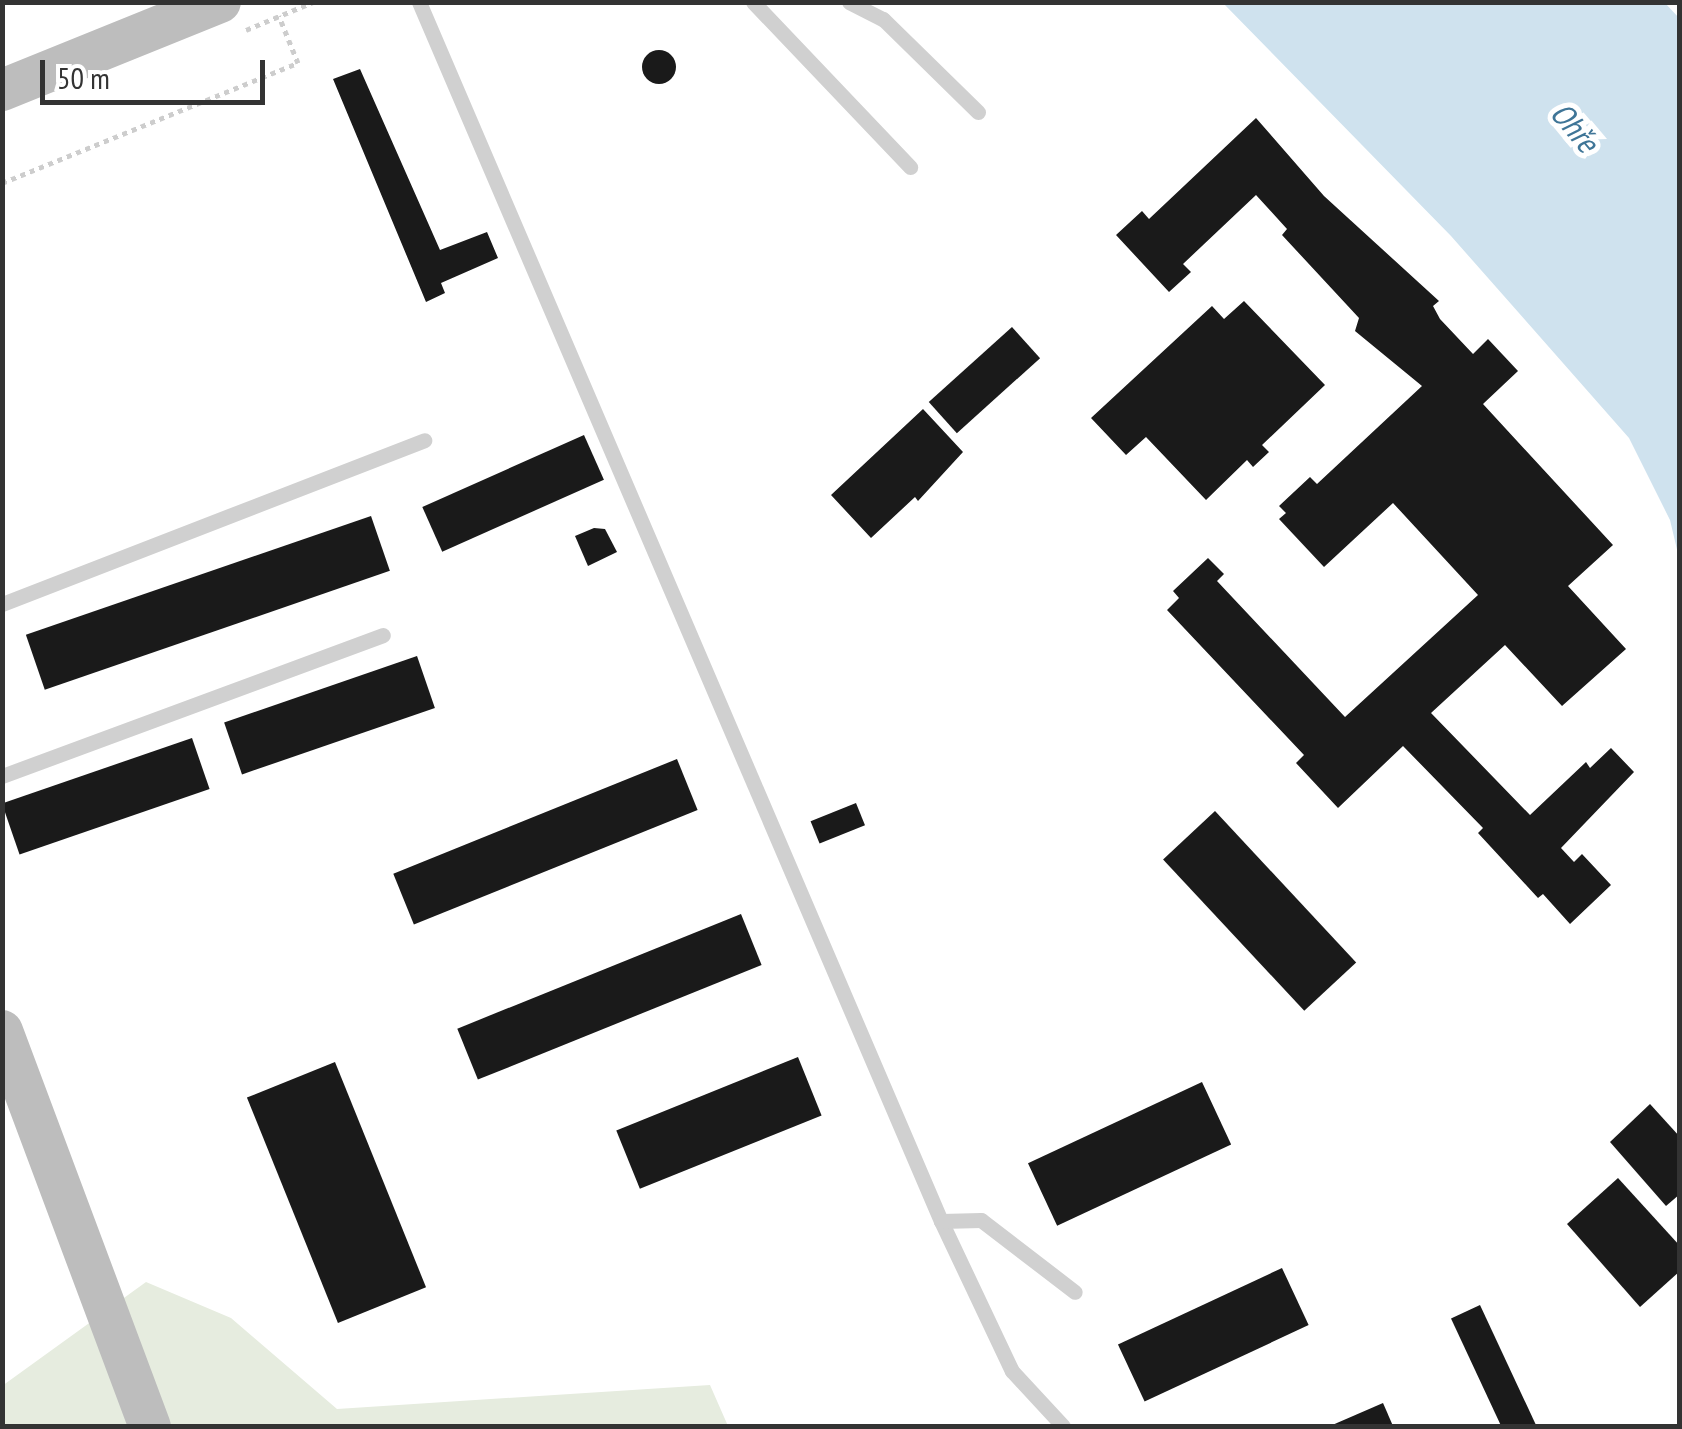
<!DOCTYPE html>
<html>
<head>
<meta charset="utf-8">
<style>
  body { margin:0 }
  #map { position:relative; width:1682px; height:1429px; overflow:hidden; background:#fff; font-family:"PT Sans Narrow",sans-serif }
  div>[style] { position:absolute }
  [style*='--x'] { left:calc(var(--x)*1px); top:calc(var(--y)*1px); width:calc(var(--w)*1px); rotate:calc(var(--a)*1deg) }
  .green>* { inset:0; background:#e6ecdf }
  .water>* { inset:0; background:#cfe2ee }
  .building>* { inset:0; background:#1a1a1a; transform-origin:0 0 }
  .round { border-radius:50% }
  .path>* { height:5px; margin-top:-2.5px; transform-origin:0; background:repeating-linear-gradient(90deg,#cdcdcd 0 5px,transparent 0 10px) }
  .lane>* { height:15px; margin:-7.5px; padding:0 7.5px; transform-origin:7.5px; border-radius:7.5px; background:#d0d0d0 }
  .secondary>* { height:42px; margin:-21px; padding:0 21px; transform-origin:21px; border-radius:21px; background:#bdbdbd }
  span { translate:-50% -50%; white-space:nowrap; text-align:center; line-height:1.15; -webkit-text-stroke:10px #fff; paint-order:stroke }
  .water-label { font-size:32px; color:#3f7597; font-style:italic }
  .frame { position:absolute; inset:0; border:5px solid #333; pointer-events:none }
  .scale { position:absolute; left:40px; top:60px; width:225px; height:45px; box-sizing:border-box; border:5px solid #333; border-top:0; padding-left:12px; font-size:30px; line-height:35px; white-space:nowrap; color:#333; -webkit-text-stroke:8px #fff; paint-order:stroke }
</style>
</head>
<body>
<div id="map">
  <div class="green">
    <i style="clip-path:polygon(146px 1282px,231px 1318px,337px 1409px,710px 1385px,728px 1426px,3px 1426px,2px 1386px)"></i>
  </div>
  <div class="water">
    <i style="clip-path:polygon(1665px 3px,1680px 19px,1679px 558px,1670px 520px,1629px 438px,1451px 236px,1223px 3px)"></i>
  </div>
  <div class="building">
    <i class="round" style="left:642px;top:50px;width:34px;height:34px"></i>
    <i style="clip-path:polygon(360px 69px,440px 250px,487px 232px,498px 258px,441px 283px,445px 293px,426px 302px,333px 79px)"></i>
    <i style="clip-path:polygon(1256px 118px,1324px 196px,1439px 301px,1433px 306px,1440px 319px,1473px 354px,1488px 339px,1518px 371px,1483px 404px,1613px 545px,1568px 586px,1626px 649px,1562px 706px,1505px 645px,1431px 713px,1530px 815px,1586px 762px,1590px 768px,1611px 748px,1634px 772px,1561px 848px,1574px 862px,1582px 854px,1611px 885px,1570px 924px,1543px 894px,1538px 898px,1478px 833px,1483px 828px,1403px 746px,1338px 808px,1296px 763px,1304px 755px,1167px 610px,1179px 598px,1173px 591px,1208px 558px,1224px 574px,1217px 581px,1345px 717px,1478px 595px,1393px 503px,1324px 567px,1279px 519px,1286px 513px,1279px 506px,1310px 477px,1317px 484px,1422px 386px,1355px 331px,1359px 318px,1282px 235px,1287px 229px,1256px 195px,1183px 264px,1191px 272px,1169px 292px,1116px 235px,1142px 211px,1149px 219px)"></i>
    <i style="clip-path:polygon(1244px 301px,1325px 385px,1262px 445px,1269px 452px,1253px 467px,1247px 460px,1206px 500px,1146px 437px,1126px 455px,1091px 418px,1212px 306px,1224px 319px)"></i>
    <i style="left:1012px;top:327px;width:42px;height:112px;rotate:48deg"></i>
    <i style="clip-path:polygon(923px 409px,963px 452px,918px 501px,915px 497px,871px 538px,831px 495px)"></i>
    <i style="left:584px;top:435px;width:49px;height:177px;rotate:66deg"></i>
    <i style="left:371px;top:516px;width:58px;height:365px;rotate:71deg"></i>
    <i style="clip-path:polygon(594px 528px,605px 529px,617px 552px,588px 566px,575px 536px)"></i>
    <i style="left:417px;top:656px;width:55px;height:204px;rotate:71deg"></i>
    <i style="left:192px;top:738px;width:54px;height:201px;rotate:71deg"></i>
    <i style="left:677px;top:759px;width:55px;height:306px;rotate:68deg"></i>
    <i style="left:856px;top:803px;width:24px;height:49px;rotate:68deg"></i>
    <i style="left:1215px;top:811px;width:207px;height:71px;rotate:47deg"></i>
    <i style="left:741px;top:914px;width:55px;height:306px;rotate:68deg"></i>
    <i style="left:798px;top:1057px;width:63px;height:196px;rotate:68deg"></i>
    <i style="left:335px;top:1062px;width:243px;height:95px;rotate:68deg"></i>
    <i style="left:1202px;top:1082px;width:69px;height:192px;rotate:65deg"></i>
    <i style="clip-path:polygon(1650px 1104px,1680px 1137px,1680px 1194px,1666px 1206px,1610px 1142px)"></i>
    <i style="clip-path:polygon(1618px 1178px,1680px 1246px,1680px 1271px,1640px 1307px,1567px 1224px)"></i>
    <i style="left:1282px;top:1268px;width:63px;height:181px;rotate:65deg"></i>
    <i style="left:1480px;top:1305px;width:133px;height:32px;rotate:65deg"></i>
    <i style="clip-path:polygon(1383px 1403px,1393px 1426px,1330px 1426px)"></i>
  </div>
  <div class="path">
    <i style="--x:246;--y:30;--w:73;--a:-22.7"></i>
    <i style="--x:2;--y:183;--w:319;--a:-22.1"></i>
    <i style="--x:298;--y:63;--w:51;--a:-112"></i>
  </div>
  <div class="lane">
    <i style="--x:419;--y:2;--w:1326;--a:66.82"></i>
    <i style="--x:941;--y:1221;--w:166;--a:64.7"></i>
    <i style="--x:1012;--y:1371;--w:75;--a:47.2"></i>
    <i style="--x:753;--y:2;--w:228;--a:46.4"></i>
    <i style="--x:849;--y:2;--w:38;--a:27"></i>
    <i style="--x:883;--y:19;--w:133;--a:44.4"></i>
    <i style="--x:2;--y:604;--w:453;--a:-21.2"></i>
    <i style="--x:2;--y:776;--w:406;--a:-20.3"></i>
    <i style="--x:941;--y:1221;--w:40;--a:-1.4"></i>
    <i style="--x:981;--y:1220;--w:118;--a:37.5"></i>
  </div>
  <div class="secondary">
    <i style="--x:2;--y:90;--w:235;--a:-22"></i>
    <i style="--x:2;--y:1031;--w:422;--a:69.5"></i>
  </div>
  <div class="water-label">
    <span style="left:1575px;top:127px;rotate:50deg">Ohře</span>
  </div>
  <div class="frame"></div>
  <div class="scale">50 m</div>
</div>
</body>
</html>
